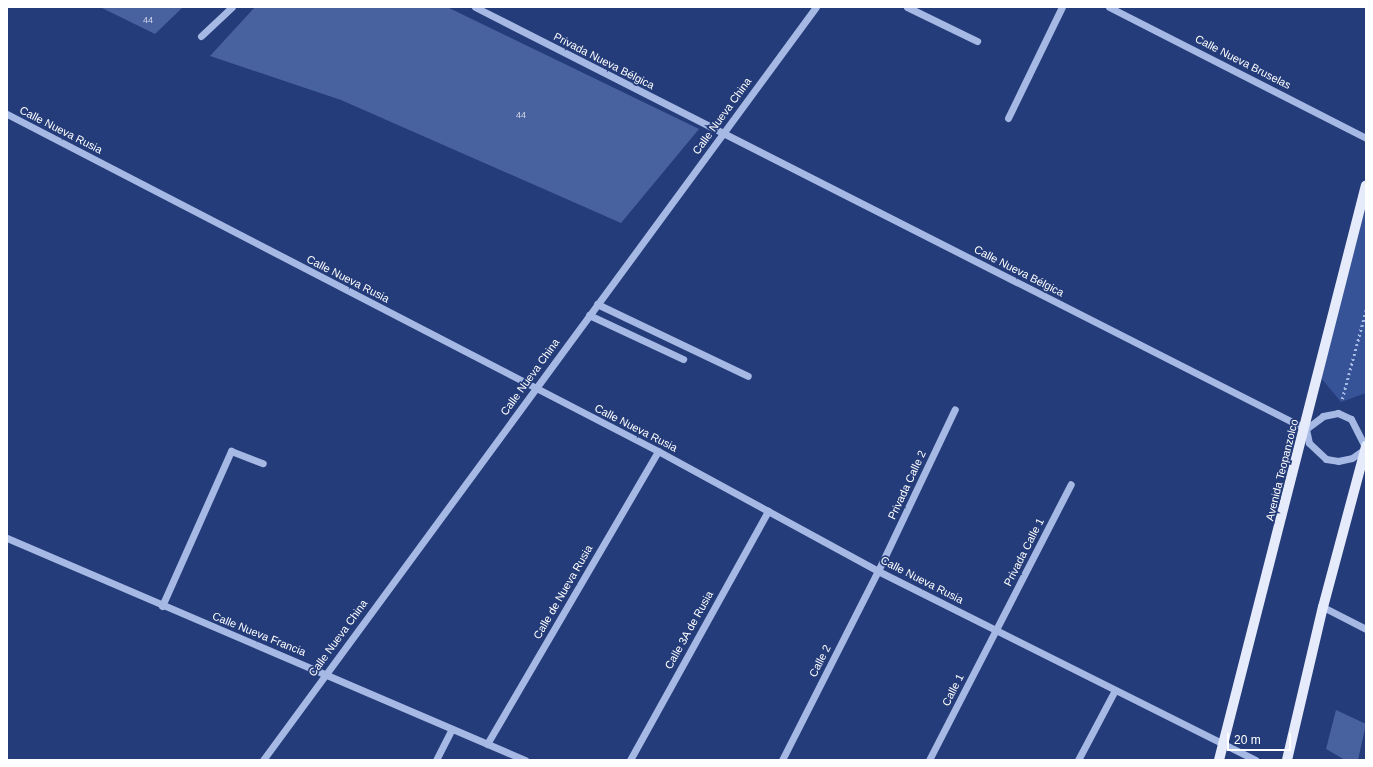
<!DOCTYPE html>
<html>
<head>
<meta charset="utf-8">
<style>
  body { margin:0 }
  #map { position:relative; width:1373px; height:767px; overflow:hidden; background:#243c79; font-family:Arial,sans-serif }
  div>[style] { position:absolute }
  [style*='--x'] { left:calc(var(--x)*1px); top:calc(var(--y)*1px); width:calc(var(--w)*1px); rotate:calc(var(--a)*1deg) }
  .green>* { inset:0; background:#375397 }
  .building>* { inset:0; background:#4862a0 }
  .path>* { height:2.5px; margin-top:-1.25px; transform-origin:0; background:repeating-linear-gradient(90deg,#a6b8e4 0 2px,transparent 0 5px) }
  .minor>* { height:7px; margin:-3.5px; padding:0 3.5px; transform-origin:3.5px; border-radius:3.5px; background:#a6b8e4 }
  .major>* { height:10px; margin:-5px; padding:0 5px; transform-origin:5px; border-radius:5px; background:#e6ebfc }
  span { translate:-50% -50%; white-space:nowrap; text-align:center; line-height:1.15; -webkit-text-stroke:3.5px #243c79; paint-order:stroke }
  .number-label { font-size:9px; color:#d1d8e7 }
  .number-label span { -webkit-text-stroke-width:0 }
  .street-label { font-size:11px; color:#fff }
  .frame { position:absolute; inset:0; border:8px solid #fff; pointer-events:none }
  .scale { position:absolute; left:1227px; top:733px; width:64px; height:18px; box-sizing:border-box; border:2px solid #fff; border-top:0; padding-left:5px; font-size:12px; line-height:14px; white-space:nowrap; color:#fff; -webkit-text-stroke:3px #243c79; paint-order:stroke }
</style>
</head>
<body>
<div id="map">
  <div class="green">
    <i style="clip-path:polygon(1366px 205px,1366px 393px,1341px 402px,1321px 378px)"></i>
  </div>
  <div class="building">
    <i style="clip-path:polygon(100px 7px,183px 7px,155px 34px)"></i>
    <i style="clip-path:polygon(255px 7px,447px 7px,699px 129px,621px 223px,341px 100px,210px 56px)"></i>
    <i style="clip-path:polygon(1336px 710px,1366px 724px,1358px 760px,1345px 760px,1326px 749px)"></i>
  </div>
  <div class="path">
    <i style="--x:1342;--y:399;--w:92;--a:-74.9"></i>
  </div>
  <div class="minor">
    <i style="--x:475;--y:7;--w:932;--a:26.92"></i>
    <i style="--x:907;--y:7;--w:78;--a:25.9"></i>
    <i style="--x:1109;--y:7;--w:288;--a:27"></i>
    <i style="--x:201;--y:36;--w:42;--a:-43.1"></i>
    <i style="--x:7;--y:114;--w:733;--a:27.37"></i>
    <i style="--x:658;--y:451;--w:251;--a:28.6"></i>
    <i style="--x:878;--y:571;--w:422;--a:26.6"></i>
    <i style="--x:1008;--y:118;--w:123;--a:-64.1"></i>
    <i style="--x:597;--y:304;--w:167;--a:25.5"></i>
    <i style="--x:589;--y:315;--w:104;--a:25.1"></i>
    <i style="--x:1306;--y:429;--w:21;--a:-37"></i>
    <i style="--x:1323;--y:416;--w:15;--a:-11"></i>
    <i style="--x:1338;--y:413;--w:14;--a:25"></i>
    <i style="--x:1351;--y:419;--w:34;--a:63"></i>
    <i style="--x:1306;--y:429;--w:14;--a:78"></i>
    <i style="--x:1309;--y:443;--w:23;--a:43"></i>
    <i style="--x:1326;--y:459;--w:12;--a:9"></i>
    <i style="--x:1338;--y:461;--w:14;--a:-12"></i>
    <i style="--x:1352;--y:458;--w:16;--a:-35"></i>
    <i style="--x:7;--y:538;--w:564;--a:23.2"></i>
    <i style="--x:162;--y:606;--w:170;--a:-66"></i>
    <i style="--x:231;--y:451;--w:34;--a:21"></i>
    <i style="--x:1323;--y:607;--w:48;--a:27.1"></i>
    <i style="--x:487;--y:744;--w:339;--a:-59.7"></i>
    <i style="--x:263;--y:760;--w:934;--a:-53.71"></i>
    <i style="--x:436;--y:760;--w:35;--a:-63"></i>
    <i style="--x:630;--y:760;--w:285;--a:-61"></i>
    <i style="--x:782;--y:760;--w:212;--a:-63.1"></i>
    <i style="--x:878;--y:571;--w:179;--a:-64.6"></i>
    <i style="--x:929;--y:760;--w:310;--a:-62.8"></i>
    <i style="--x:1078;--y:760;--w:79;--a:-62.1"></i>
  </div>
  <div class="major">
    <i style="--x:1219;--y:760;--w:593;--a:-75.66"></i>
    <i style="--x:1287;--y:760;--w:157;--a:-76.8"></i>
    <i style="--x:1323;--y:607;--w:167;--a:-75"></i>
  </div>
  <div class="number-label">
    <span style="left:148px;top:20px">44</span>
    <span style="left:521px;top:115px">44</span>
  </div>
  <div class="street-label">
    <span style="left:604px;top:61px;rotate:27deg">Privada Nueva Bélgica</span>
    <span style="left:1243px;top:62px;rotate:27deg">Calle Nueva Bruselas</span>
    <span style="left:722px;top:116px;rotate:-54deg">Calle Nueva China</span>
    <span style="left:61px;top:130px;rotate:27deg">Calle Nueva Rusia</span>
    <span style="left:1019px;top:271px;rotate:27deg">Calle Nueva Bélgica</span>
    <span style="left:348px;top:279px;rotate:27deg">Calle Nueva Rusia</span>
    <span style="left:530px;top:377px;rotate:-54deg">Calle Nueva China</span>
    <span style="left:636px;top:428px;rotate:27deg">Calle Nueva Rusia</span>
    <span style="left:1282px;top:470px;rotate:-76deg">Avenida Teopanzolco</span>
    <span style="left:907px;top:485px;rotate:-65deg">Privada Calle 2</span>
    <span style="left:1024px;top:552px;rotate:-63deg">Privada Calle 1</span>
    <span style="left:922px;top:580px;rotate:27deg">Calle Nueva Rusia</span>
    <span style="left:563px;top:592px;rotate:-60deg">Calle de Nueva Rusia</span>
    <span style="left:689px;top:630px;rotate:-61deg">Calle 3A de Rusia</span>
    <span style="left:259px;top:634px;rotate:22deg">Calle Nueva Francia</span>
    <span style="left:338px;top:638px;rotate:-54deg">Calle Nueva China</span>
    <span style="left:820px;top:661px;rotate:-63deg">Calle 2</span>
    <span style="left:953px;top:690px;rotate:-63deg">Calle 1</span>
  </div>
  <div class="frame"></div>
  <div class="scale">20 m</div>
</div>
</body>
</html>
